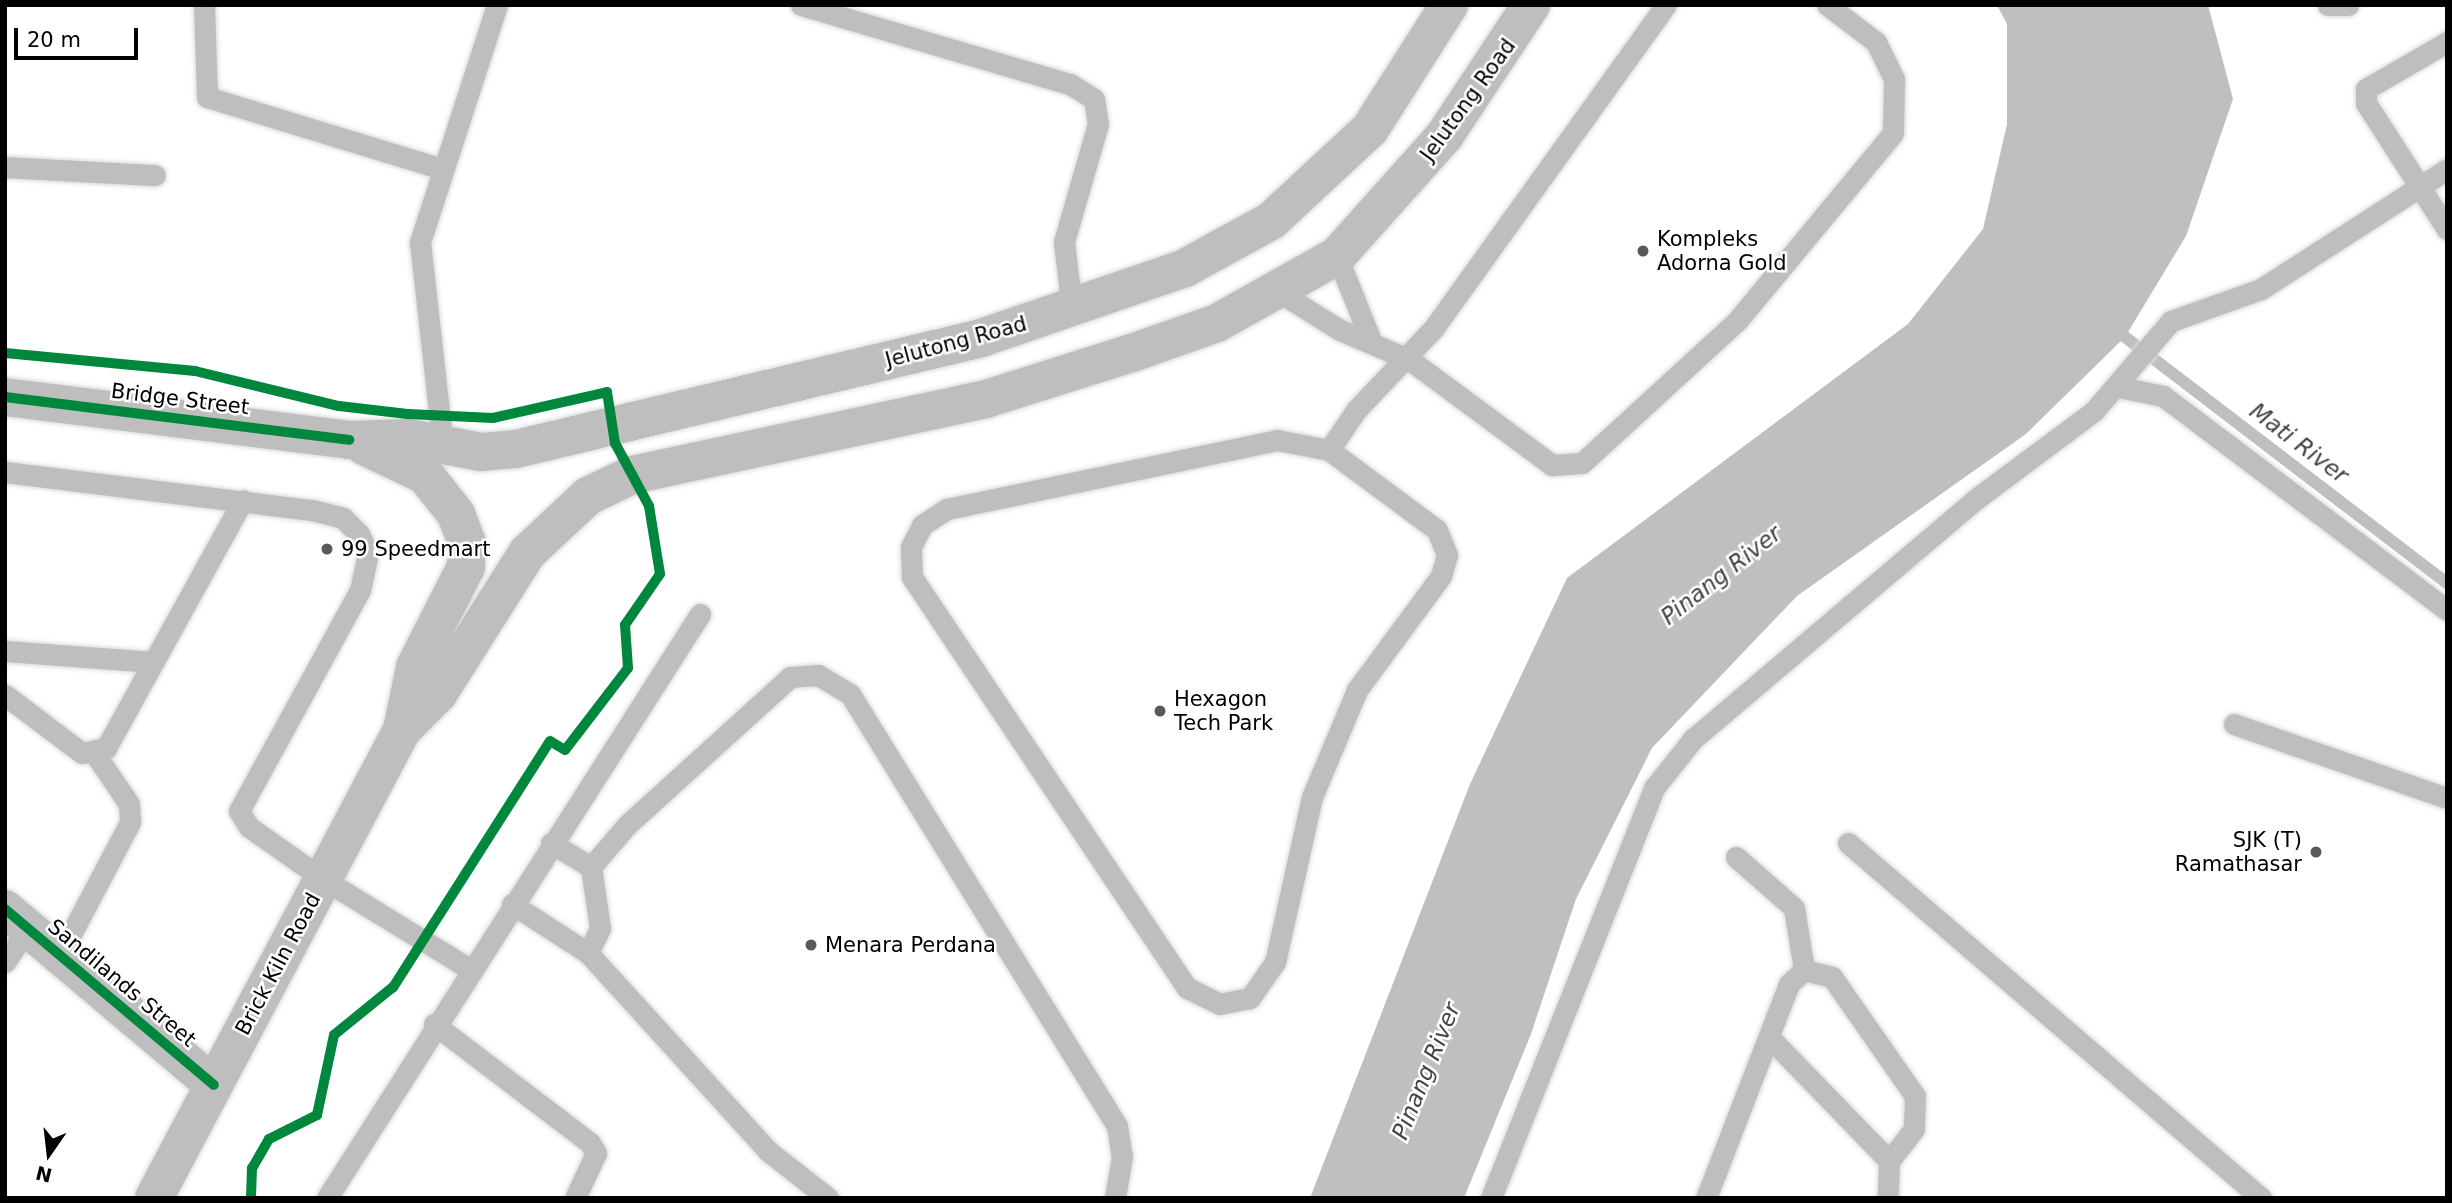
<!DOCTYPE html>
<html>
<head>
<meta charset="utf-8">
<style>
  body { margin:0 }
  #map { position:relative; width:2452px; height:1203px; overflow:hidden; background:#fff; font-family:"DejaVu Sans",sans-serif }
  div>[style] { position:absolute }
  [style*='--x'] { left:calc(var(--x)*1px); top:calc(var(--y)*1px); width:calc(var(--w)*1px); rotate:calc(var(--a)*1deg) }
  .water>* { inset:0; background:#bfbfbf }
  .stream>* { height:12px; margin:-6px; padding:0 6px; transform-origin:6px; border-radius:6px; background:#bfbfbf }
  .roads { filter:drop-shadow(0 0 2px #dbdbdb) drop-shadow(0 0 2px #dbdbdb) }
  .service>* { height:21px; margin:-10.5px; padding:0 10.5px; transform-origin:10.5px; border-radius:10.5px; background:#bebebe }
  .tertiary>* { height:38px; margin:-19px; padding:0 19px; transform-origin:19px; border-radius:19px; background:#bebebe }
  .primary>* { height:38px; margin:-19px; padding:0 19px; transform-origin:19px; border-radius:19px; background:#bebebe }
  .cycleway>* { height:10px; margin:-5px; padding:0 5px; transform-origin:5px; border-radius:5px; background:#00873e }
  .dots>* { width:19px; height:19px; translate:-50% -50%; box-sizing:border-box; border:4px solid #fff; border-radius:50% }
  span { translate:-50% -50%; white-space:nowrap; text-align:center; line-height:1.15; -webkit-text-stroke:5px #fff; paint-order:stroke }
  .street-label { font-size:21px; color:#000 }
  .poi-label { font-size:21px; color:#000 }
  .left { translate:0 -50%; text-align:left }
  .right { translate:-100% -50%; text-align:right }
  .water-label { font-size:23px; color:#444; font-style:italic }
  .frame { position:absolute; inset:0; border:7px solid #000; pointer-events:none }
  .north { position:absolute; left:14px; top:1119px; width:70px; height:70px; -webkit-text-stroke:5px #fff; paint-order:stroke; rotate:194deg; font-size:19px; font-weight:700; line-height:28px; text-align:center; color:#000 }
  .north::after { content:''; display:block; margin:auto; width:24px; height:32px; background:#000; clip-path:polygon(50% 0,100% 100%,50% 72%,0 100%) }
  .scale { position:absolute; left:14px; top:28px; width:124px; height:32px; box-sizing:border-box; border:4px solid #000; border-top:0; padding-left:9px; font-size:21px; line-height:24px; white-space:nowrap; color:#000; -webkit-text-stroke:5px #fff; paint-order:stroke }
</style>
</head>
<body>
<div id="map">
  <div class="water">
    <i style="clip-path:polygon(1997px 5px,2208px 5px,2233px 99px,2186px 236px,2125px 337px,2026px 434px,1797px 596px,1652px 748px,1576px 899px,1531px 1034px,1464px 1198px,1310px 1198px,1470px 784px,1567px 578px,1908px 324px,1983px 229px,2007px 124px,2007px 24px)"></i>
  </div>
  <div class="stream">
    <i style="--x:2125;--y:337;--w:405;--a:37.4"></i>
  </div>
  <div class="roads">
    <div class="service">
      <i style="--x:204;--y:5;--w:92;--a:88.1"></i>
      <i style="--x:207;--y:97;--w:247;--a:17"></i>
      <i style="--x:801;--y:5;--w:280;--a:16.4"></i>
      <i style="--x:1070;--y:84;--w:28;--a:32"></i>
      <i style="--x:1094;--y:99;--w:25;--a:81"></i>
      <i style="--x:1098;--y:124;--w:123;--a:106.1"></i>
      <i style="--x:1064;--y:242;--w:68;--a:83.3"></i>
      <i style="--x:2328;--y:5;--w:20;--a:0"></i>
      <i style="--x:2447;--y:42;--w:94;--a:149.9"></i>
      <i style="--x:2366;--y:89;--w:14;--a:90"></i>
      <i style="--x:2366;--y:103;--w:150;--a:57.3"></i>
      <i style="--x:5;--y:167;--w:150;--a:3.1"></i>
      <i style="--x:1337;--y:256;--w:88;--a:68.1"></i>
      <i style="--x:1279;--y:292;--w:72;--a:31.9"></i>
      <i style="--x:1340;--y:330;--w:76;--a:23.2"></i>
      <i style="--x:1410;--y:360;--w:177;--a:36.5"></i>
      <i style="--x:1552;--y:465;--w:30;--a:-4"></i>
      <i style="--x:1582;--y:463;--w:210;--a:-42.5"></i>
      <i style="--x:1737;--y:321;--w:244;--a:-50.3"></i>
      <i style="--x:1893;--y:133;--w:54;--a:-88.9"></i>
      <i style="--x:1894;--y:79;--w:41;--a:-115.9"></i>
      <i style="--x:1876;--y:42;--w:61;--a:-142.9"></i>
      <i style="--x:2119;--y:387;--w:45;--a:11.6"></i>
      <i style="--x:2163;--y:396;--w:356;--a:37"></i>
      <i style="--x:1277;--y:440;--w:53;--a:10.9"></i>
      <i style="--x:1329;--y:450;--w:134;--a:36.5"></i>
      <i style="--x:1437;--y:530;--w:27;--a:68"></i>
      <i style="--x:1447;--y:555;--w:22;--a:106"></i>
      <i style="--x:1441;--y:576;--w:142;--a:126.4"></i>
      <i style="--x:1357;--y:690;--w:116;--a:112.8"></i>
      <i style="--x:1312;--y:797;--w:169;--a:102.6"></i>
      <i style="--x:1275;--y:962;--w:44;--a:124.8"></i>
      <i style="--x:1250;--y:998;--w:31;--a:169"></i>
      <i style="--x:1220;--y:1004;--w:37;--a:-154"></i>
      <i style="--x:1187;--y:988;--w:495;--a:-123.8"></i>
      <i style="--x:912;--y:577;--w:30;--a:-92"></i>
      <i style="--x:911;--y:547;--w:25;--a:-63"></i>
      <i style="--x:922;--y:525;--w:30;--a:-33"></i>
      <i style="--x:947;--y:509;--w:337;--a:-11.8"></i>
      <i style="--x:443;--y:447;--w:206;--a:-96.4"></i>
      <i style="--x:420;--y:242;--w:249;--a:-72"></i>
      <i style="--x:1329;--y:450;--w:50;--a:-55.7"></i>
      <i style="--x:1357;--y:409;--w:110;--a:-46.5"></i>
      <i style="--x:1433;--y:329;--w:399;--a:-54.3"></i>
      <i style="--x:5;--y:472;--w:309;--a:7.1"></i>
      <i style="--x:312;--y:510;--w:32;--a:14"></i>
      <i style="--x:343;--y:518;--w:23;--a:45"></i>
      <i style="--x:359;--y:534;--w:21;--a:65"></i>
      <i style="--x:368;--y:553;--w:38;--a:102"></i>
      <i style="--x:360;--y:590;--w:252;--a:118.7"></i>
      <i style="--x:239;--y:811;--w:19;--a:58"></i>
      <i style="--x:249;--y:827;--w:90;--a:35.1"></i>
      <i style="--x:323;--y:879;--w:172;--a:31.5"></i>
      <i style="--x:5;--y:651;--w:149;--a:4.2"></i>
      <i style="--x:5;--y:695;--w:96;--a:37"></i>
      <i style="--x:82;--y:753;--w:25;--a:-12"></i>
      <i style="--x:106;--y:748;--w:283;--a:-61.1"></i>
      <i style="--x:2234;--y:724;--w:225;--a:19.2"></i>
      <i style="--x:551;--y:843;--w:47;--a:31"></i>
      <i style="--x:1848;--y:843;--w:545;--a:40.68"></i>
      <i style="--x:1736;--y:857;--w:77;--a:41.3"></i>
      <i style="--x:1794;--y:908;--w:63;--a:80.8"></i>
      <i style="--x:512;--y:904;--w:90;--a:32.8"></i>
      <i style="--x:588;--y:953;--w:268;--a:47.7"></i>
      <i style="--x:768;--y:1151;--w:76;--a:38.1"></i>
      <i style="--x:588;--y:953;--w:28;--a:-64"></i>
      <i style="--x:600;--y:928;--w:62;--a:-98.4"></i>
      <i style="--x:591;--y:867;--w:55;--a:-49.4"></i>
      <i style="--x:627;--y:825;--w:220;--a:-42.2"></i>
      <i style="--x:790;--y:677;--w:28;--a:-4"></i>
      <i style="--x:818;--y:675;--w:37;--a:31"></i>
      <i style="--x:850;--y:694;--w:508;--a:58.28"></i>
      <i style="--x:1117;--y:1126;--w:30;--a:81"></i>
      <i style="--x:1122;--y:1156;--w:43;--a:99.5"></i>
      <i style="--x:60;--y:955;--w:150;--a:-62.2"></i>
      <i style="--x:130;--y:822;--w:18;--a:-93"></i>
      <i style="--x:129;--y:804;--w:60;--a:-124.2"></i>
      <i style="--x:5;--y:962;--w:41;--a:-55.9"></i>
      <i style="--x:434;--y:1024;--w:196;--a:37.3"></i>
      <i style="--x:590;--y:1143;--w:12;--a:59"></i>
      <i style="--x:596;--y:1153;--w:50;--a:115"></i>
      <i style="--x:1770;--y:1038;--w:171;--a:45.9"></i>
      <i style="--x:1889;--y:1161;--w:37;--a:92"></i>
      <i style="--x:327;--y:1198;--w:693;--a:-57.43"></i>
      <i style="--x:1491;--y:1198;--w:441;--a:-68.3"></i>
      <i style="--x:1654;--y:788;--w:63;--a:-51.5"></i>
      <i style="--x:1693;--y:739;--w:371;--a:-40.3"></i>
      <i style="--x:1976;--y:499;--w:147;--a:-36.7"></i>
      <i style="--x:2094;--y:411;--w:118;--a:-49.5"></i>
      <i style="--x:2171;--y:321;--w:96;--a:-19.6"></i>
      <i style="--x:2261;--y:289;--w:221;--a:-32.8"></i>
      <i style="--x:1706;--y:1198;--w:230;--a:-68.8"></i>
      <i style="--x:1789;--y:984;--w:21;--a:-43"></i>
      <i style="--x:1804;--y:970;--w:29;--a:14"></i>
      <i style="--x:1832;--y:977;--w:145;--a:55.1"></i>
      <i style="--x:1915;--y:1096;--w:33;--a:92"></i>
      <i style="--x:1914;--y:1129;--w:41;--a:128"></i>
    </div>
    <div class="tertiary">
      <i style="--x:5;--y:397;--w:347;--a:7.1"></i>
      <i style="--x:5;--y:909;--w:273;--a:40.1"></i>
    </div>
    <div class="primary">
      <i style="--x:349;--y:440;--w:59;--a:-1.9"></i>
      <i style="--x:408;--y:438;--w:74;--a:10.9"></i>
      <i style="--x:481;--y:452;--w:35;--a:-5"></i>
      <i style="--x:516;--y:449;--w:478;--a:-13.4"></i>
      <i style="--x:981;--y:338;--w:216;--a:-18.9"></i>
      <i style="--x:1185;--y:268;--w:98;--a:-28.7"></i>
      <i style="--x:1271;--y:221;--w:135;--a:-42.9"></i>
      <i style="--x:1370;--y:129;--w:147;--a:-57.5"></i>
      <i style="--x:402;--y:730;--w:51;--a:-45"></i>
      <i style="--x:438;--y:694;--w:167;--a:-57.7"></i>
      <i style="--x:527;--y:553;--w:83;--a:-43.1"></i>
      <i style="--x:588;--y:496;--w:49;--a:-25.5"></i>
      <i style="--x:632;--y:475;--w:362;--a:-12.1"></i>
      <i style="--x:986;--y:399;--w:153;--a:-17.5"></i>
      <i style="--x:1132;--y:353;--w:90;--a:-19.4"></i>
      <i style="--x:1217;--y:323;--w:137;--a:-29.2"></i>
      <i style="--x:1337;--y:256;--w:162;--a:-48.2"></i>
      <i style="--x:1445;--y:135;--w:156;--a:-56.5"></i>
      <i style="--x:154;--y:1198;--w:530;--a:-62.08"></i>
      <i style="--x:402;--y:730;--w:64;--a:-78.3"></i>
      <i style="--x:415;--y:667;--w:112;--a:-63"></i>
      <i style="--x:466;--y:567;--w:24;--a:-88"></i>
      <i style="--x:467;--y:543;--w:31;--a:-111"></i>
      <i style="--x:456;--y:514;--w:50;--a:-128.5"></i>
      <i style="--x:425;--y:475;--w:68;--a:-154.6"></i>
    </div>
  </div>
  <div class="cycleway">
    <i style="--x:5;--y:353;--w:191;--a:5.4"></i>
    <i style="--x:195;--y:371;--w:148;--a:13.7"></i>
    <i style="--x:339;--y:406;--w:69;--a:6.6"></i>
    <i style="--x:408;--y:414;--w:85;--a:2.7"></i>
    <i style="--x:493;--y:418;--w:117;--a:-12.8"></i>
    <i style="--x:607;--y:392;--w:52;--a:81.1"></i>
    <i style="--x:615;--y:443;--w:72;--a:61.6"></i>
    <i style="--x:649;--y:506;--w:69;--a:80.8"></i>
    <i style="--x:660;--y:574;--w:62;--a:124.5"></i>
    <i style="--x:625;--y:625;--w:43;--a:86"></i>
    <i style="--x:628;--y:668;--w:103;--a:127.5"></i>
    <i style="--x:565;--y:750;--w:17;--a:-149"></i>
    <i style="--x:550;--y:741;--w:292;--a:122.5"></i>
    <i style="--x:393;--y:987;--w:76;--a:140.9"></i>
    <i style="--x:334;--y:1035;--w:82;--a:102"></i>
    <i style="--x:317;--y:1115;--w:54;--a:153.4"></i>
    <i style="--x:269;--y:1139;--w:34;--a:120"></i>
    <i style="--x:252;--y:1168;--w:30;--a:92"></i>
    <i style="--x:5;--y:397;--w:347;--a:7.1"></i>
    <i style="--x:5;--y:909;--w:273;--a:40.1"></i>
  </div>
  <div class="dots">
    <i style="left:1643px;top:251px;background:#595959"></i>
    <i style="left:327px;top:549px;background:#595959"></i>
    <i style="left:1160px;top:711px;background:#595959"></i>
    <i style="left:2316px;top:852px;background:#595959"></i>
    <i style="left:811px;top:945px;background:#595959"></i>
  </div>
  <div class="street-label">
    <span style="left:1468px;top:100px;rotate:-54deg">Jelutong Road</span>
    <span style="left:956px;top:342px;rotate:-15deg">Jelutong Road</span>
    <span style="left:180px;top:399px;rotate:7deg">Bridge Street</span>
    <span style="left:278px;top:964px;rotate:-62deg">Brick Kiln Road</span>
    <span style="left:122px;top:983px;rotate:40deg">Sandilands Street</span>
  </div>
  <div class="poi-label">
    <span class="left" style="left:1657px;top:251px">Kompleks<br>Adorna Gold</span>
    <span class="left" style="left:341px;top:549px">99 Speedmart</span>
    <span class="left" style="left:1174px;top:711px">Hexagon<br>Tech Park</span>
    <span class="right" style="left:2302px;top:852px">SJK (T)<br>Ramathasar</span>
    <span class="left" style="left:825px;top:945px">Menara Perdana</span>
  </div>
  <div class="water-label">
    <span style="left:2299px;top:443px;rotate:37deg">Mati River</span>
    <span style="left:1721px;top:575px;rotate:-38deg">Pinang River</span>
    <span style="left:1426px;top:1071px;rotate:-68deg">Pinang River</span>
  </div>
  <div class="frame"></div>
  <div class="north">N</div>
  <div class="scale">20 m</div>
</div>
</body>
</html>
